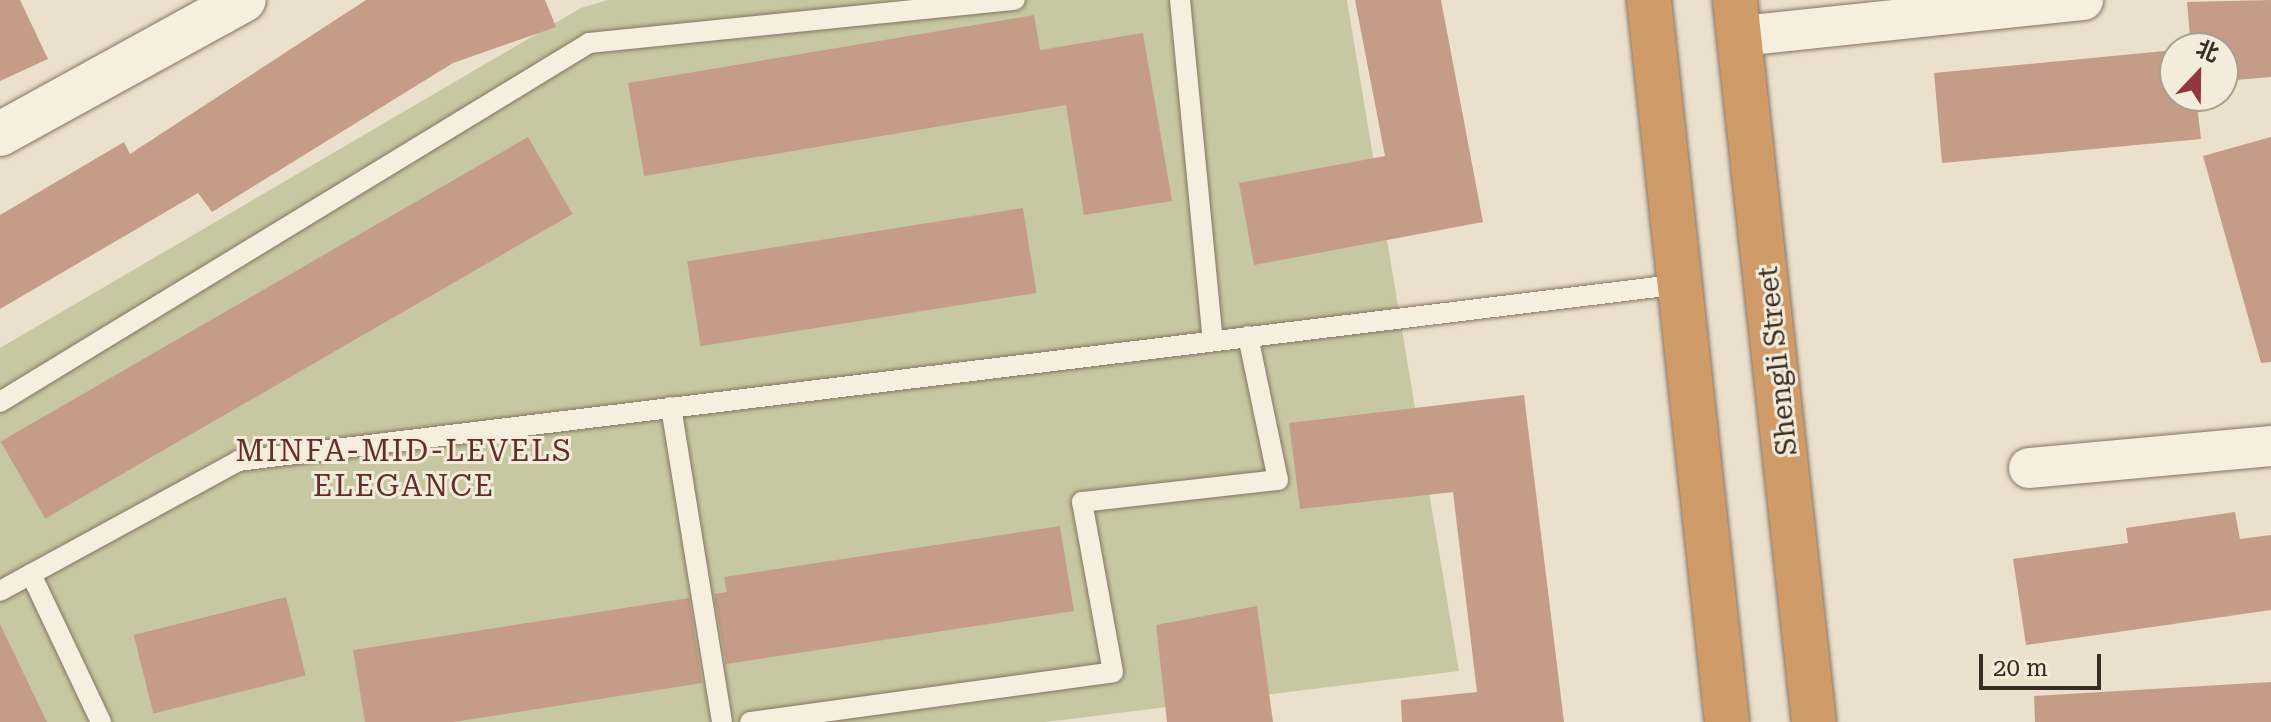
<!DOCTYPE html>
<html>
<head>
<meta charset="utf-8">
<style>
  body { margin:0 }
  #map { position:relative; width:2271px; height:722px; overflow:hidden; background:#ebe0cc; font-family:"Roboto Serif","Noto Sans SC",serif }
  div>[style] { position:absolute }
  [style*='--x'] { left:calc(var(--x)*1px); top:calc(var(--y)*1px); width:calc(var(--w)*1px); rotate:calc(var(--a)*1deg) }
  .green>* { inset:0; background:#c7c8a1 }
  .building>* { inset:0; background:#c59c87; transform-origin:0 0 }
  .roads { filter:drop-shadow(0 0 2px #877362) drop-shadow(0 0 2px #877362) }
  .lane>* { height:20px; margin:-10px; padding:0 10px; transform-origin:10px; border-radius:10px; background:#f6eedf }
  .street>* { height:40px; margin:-20px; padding:0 20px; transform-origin:20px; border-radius:20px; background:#f6eedf }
  .secondary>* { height:44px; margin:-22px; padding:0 22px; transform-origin:22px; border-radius:22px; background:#f6eedf }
  .highway>* { height:44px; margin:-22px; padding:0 22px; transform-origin:22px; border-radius:22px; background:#cf9b68 }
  span { translate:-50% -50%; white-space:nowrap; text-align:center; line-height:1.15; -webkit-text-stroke:6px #f3ebdb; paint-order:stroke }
  .street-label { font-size:28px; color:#392c23 }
  .neighbourhood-label { font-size:30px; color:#612f27; letter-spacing:2px }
  .north { position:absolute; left:2159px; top:32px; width:80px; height:80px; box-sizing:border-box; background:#f3ebdb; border:2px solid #a99f91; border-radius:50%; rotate:22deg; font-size:22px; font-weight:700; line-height:32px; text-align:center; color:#392c23 }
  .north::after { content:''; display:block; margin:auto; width:28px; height:36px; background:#8f383f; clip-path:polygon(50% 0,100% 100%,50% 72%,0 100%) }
  .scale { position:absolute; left:1979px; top:654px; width:122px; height:36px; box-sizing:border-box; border:4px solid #392c23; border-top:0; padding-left:10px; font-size:24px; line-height:28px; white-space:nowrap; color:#392c23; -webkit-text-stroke:6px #f3ebdb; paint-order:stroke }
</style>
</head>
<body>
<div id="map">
  <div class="green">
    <i style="clip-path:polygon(608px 0,1347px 0,1459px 671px,1046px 722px,0 722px,0 348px,581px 8px)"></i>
  </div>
  <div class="building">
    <i style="clip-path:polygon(0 0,20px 0,48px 59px,0 81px)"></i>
    <i style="clip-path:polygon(366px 0,545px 0,556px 27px,453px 63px,212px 212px,198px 193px,0 309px,0 215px,124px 142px,130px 154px)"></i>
    <i style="clip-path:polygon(1355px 0,1441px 0,1483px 222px,1254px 265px,1239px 183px,1385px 156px)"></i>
    <i style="clip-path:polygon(2271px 0,2271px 77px,2223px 81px,2223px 48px,2191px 48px,2187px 2px)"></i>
    <i style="clip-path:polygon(1034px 15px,1040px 50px,1143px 33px,1172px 201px,1084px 215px,1066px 105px,644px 176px,628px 83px)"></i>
    <i style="clip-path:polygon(2175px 50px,2175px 96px,2196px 96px,2201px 139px,1942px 163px,1934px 73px)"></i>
    <i style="left:528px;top:137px;width:89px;height:609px;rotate:60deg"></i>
    <i style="clip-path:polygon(2271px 137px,2271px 362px,2261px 363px,2203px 156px)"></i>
    <i style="left:1023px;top:208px;width:86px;height:340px;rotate:81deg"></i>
    <i style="clip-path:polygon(1524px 395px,1564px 722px,1402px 722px,1401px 700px,1477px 692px,1453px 492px,1300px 509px,1289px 423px)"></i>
    <i style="clip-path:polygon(2235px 512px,2240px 539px,2271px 535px,2271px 610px,2026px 645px,2013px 559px,2128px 543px,2126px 528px)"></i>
    <i style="clip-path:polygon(1060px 526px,1074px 611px,726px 664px,714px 594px,727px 592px,724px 577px)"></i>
    <i style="left:286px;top:597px;width:81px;height:157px;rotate:76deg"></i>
    <i style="clip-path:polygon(689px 598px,702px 683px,454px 722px,365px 722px,353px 650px)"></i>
    <i style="clip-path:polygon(1257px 606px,1273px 722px,1167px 722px,1156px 625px)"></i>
    <i style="clip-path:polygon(0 624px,47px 722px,0 722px)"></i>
    <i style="clip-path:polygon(2271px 682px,2271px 722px,2035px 722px,2034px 696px)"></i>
  </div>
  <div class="roads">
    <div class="lane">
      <i style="--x:1180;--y:0;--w:342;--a:84.5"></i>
      <i style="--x:0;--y:402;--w:690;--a:-31.36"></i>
      <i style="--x:589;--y:43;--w:428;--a:-5.8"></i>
      <i style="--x:671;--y:407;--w:319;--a:80.8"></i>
      <i style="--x:31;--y:574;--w:164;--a:64.7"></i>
      <i style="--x:0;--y:591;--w:271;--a:-28.6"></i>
      <i style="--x:238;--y:461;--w:1454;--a:-6.99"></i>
      <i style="--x:750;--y:722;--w:366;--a:-7.8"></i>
      <i style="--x:1113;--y:672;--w:173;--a:-100.3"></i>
      <i style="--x:1082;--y:502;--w:197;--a:-6.4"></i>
      <i style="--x:1278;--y:480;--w:147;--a:-101.8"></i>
    </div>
    <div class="street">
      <i style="--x:1741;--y:36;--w:344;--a:-6"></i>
      <i style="--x:2029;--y:468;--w:243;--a:-5.2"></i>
    </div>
    <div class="secondary">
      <i style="--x:0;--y:134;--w:278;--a:-28.8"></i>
    </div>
    <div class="highway">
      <i style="--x:1649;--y:0;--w:726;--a:83.83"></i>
      <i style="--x:1735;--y:0;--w:726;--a:83.76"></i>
    </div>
  </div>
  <div class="street-label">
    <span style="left:1778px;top:361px;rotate:-96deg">Shengli Street</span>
  </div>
  <div class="neighbourhood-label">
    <span style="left:404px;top:468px">MINFA-MID-LEVELS<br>ELEGANCE</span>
  </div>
  <div class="north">北</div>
  <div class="scale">20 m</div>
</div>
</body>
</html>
